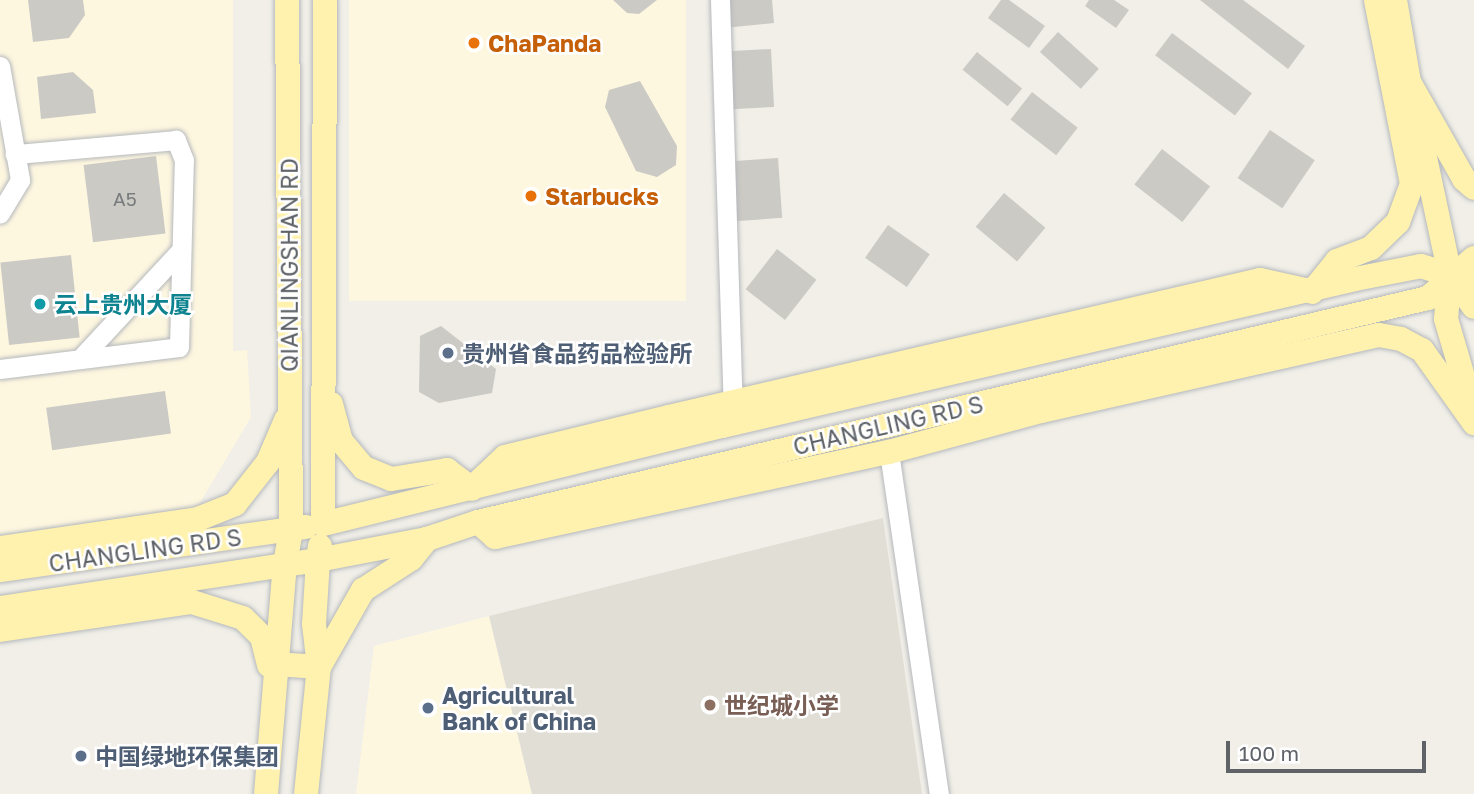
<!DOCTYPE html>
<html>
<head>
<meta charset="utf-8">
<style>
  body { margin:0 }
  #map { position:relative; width:1474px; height:794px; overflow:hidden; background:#f1efe8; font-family:"Golos Text","Noto Sans SC",sans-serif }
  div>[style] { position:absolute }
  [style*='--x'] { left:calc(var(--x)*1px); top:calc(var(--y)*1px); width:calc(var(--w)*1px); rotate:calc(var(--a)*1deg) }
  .commercial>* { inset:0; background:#fef7e0; transform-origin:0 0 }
  .education>* { inset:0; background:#e1ded6 }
  .building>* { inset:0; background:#cccac5; transform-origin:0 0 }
  .roads { filter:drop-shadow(0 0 2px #b5b8bc) drop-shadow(0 0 2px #b5b8bc) }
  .minor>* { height:19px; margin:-9.5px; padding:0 9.5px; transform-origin:9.5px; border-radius:9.5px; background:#fff }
  .major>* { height:24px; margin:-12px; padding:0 12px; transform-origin:12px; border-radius:12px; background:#fff2af }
  .dots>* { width:19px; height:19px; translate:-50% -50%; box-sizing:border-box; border:4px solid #fff; border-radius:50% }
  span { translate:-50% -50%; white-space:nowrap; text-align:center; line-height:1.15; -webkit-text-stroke:5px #fff; paint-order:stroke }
  .number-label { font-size:19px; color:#7a7d7f }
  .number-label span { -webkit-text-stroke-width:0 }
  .food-label { font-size:23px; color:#c56008; font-weight:700 }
  .left { translate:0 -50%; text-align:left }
  .street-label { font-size:23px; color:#5f6368 }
  .culture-label { font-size:23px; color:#0d838f; font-weight:700 }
  .service-label { font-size:23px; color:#4e5e75; font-weight:700 }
  .education-label { font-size:23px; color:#785e54; font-weight:700 }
  .scale { position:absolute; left:1226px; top:741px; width:200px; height:32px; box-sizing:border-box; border:4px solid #5f6368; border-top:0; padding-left:9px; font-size:21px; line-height:24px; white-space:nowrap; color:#5f6368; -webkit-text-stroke:5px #fff; paint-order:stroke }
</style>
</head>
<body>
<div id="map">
  <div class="commercial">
    <i style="left:0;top:0;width:233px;height:364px"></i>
    <i style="left:349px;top:0;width:337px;height:301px"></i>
    <i style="clip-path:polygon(247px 350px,251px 417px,198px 506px,0 535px,0 376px)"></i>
    <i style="clip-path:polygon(489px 616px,532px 794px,356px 794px,374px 646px)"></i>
  </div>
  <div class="education">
    <i style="clip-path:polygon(883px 518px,922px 794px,532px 794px,489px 616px)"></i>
  </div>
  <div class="building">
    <i style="clip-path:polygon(28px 0,83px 0,85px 15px,69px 38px,33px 42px)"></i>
    <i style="clip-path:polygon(613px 0,657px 0,639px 14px,627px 13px)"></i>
    <i style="clip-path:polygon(721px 0,772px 0,774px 23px,724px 28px)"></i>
    <i style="clip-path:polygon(1001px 0,1009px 0,1045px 26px,1029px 48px,988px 18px)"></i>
    <i style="clip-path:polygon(1089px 0,1114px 0,1129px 10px,1116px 28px,1085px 6px)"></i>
    <i style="clip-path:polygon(1200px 0,1243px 0,1305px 46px,1288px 69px)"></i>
    <i style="left:1058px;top:32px;width:55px;height:27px;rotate:42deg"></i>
    <i style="left:1172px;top:33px;width:100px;height:28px;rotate:37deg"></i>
    <i style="left:771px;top:49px;width:58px;height:43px;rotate:87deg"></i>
    <i style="left:977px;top:52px;width:58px;height:23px;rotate:39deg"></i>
    <i style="clip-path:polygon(73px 72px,93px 90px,96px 113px,41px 119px,37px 77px)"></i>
    <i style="clip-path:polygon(640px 81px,677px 146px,676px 165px,657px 177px,636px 171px,605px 107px,609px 90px)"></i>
    <i style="left:1032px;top:92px;width:58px;height:35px;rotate:38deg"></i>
    <i style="left:1270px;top:130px;width:54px;height:58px;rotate:34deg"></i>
    <i style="left:1162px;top:149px;width:61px;height:45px;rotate:38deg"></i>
    <i style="left:156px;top:156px;width:78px;height:73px;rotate:83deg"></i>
    <i style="left:778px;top:158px;width:60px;height:47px;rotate:86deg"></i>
    <i style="left:1004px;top:193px;width:54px;height:44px;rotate:40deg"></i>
    <i style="left:888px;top:225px;width:51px;height:40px;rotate:35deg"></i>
    <i style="left:777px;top:249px;width:50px;height:51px;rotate:38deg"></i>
    <i style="left:71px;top:255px;width:83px;height:71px;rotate:84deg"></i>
    <i style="clip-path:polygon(441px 326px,496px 369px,492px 393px,439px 403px,419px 392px,420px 336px)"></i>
    <i style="left:165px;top:391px;width:43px;height:120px;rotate:82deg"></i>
  </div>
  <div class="roads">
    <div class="minor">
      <i style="--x:720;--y:0;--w:404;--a:88.2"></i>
      <i style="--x:0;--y:66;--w:116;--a:80"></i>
      <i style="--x:20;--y:180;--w:39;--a:121"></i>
      <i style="--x:80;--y:359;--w:149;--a:-47.2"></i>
      <i style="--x:0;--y:369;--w:180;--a:-7"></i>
      <i style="--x:179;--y:347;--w:187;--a:-88.5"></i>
      <i style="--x:184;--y:160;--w:22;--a:-112"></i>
      <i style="--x:176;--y:140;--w:162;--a:175"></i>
      <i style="--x:889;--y:452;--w:346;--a:81.7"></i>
    </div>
    <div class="major">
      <i style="--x:325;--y:0;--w:524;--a:90.22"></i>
      <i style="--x:323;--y:524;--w:411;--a:-13.8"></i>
      <i style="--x:722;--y:426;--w:650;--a:-13.07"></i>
      <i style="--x:1355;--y:279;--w:67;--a:-11.1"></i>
      <i style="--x:1421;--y:266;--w:56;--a:17.8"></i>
      <i style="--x:1395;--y:0;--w:83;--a:80.3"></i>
      <i style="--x:1409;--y:82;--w:112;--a:60.4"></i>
      <i style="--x:1464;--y:179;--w:13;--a:42"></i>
      <i style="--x:1409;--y:82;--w:197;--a:78"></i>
      <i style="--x:1450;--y:275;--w:44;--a:95.2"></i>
      <i style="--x:1446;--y:319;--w:96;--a:73.6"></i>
      <i style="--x:1448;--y:271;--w:44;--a:54.2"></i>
      <i style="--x:1312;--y:292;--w:40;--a:-51"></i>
      <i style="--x:1337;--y:261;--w:36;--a:-21"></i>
      <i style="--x:1371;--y:248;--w:37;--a:-44"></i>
      <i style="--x:1398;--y:222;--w:40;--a:-69.8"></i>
      <i style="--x:1412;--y:184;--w:187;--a:-101.1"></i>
      <i style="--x:331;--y:404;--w:38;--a:75"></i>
      <i style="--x:341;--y:441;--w:35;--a:50"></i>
      <i style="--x:364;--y:468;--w:29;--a:22"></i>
      <i style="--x:391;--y:479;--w:57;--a:-9.1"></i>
      <i style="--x:447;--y:470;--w:31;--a:37"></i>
      <i style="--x:472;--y:488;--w:45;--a:-43.2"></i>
      <i style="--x:505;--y:457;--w:169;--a:-13.7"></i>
      <i style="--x:669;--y:417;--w:607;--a:-13.05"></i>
      <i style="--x:1260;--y:280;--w:46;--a:12.5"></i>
      <i style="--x:478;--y:522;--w:23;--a:41"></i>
      <i style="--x:495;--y:537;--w:403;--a:-12.2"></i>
      <i style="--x:889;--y:452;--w:157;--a:-15.1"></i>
      <i style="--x:1041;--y:411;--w:346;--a:-12.7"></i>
      <i style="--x:1379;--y:335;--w:22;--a:10"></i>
      <i style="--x:1401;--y:339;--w:24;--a:28"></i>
      <i style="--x:1422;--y:350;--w:90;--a:54.5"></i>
      <i style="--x:0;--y:548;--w:200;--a:-8.3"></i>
      <i style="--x:198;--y:519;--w:40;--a:-22"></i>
      <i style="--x:235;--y:504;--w:53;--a:-51.8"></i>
      <i style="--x:268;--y:462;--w:46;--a:-66.8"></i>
      <i style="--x:0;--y:570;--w:294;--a:-8"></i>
      <i style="--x:291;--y:529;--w:529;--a:-90.43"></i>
      <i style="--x:0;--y:608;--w:322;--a:-8.6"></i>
      <i style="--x:318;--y:560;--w:14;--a:-82"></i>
      <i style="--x:0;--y:630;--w:194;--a:-8.3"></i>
      <i style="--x:192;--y:602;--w:53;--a:17.4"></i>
      <i style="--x:243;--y:618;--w:27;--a:45"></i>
      <i style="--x:262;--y:637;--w:29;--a:76"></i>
      <i style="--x:275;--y:664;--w:44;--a:3.9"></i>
      <i style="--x:319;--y:667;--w:89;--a:-60.3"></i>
      <i style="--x:363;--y:590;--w:57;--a:-32.9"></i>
      <i style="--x:411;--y:559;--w:26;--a:-51"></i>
      <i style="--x:266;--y:794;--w:231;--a:-85.3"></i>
      <i style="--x:285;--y:564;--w:36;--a:-80"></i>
      <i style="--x:291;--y:529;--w:15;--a:-8"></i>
      <i style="--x:306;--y:794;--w:128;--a:-84.2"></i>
      <i style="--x:319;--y:667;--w:43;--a:-96.6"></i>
      <i style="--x:314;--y:624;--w:64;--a:-86.4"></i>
      <i style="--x:318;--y:560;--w:111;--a:-10.9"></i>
      <i style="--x:427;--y:539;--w:54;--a:-18.4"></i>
      <i style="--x:478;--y:522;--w:976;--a:-13.27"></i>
      <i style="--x:1428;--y:298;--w:61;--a:-41"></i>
    </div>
  </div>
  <div class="dots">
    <i style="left:474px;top:43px;background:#e8710a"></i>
    <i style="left:531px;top:196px;background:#e8710a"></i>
    <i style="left:40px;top:304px;background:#0f9aa8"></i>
    <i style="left:448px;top:353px;background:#5c6f8a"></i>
    <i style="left:710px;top:705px;background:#8d6e63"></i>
    <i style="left:428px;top:708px;background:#5c6f8a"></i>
    <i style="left:81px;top:756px;background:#5c6f8a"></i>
  </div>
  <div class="number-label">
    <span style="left:125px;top:199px">A5</span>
  </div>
  <div class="food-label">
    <span class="left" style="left:488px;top:43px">ChaPanda</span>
    <span class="left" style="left:545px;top:196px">Starbucks</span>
  </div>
  <div class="street-label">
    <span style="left:289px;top:265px;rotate:-90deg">QIANLINGSHAN RD</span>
    <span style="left:888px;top:425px;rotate:-13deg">CHANGLING RD S</span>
    <span style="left:145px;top:550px;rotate:-8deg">CHANGLING RD S</span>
  </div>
  <div class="culture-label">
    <span class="left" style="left:54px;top:304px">云上贵州大厦</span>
  </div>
  <div class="service-label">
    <span class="left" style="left:462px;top:353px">贵州省食品药品检验所</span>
    <span class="left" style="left:442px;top:708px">Agricultural<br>Bank of China</span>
    <span class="left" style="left:95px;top:756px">中国绿地环保集团</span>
  </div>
  <div class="education-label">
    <span class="left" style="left:724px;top:705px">世纪城小学</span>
  </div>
  <div class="scale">100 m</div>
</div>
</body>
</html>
